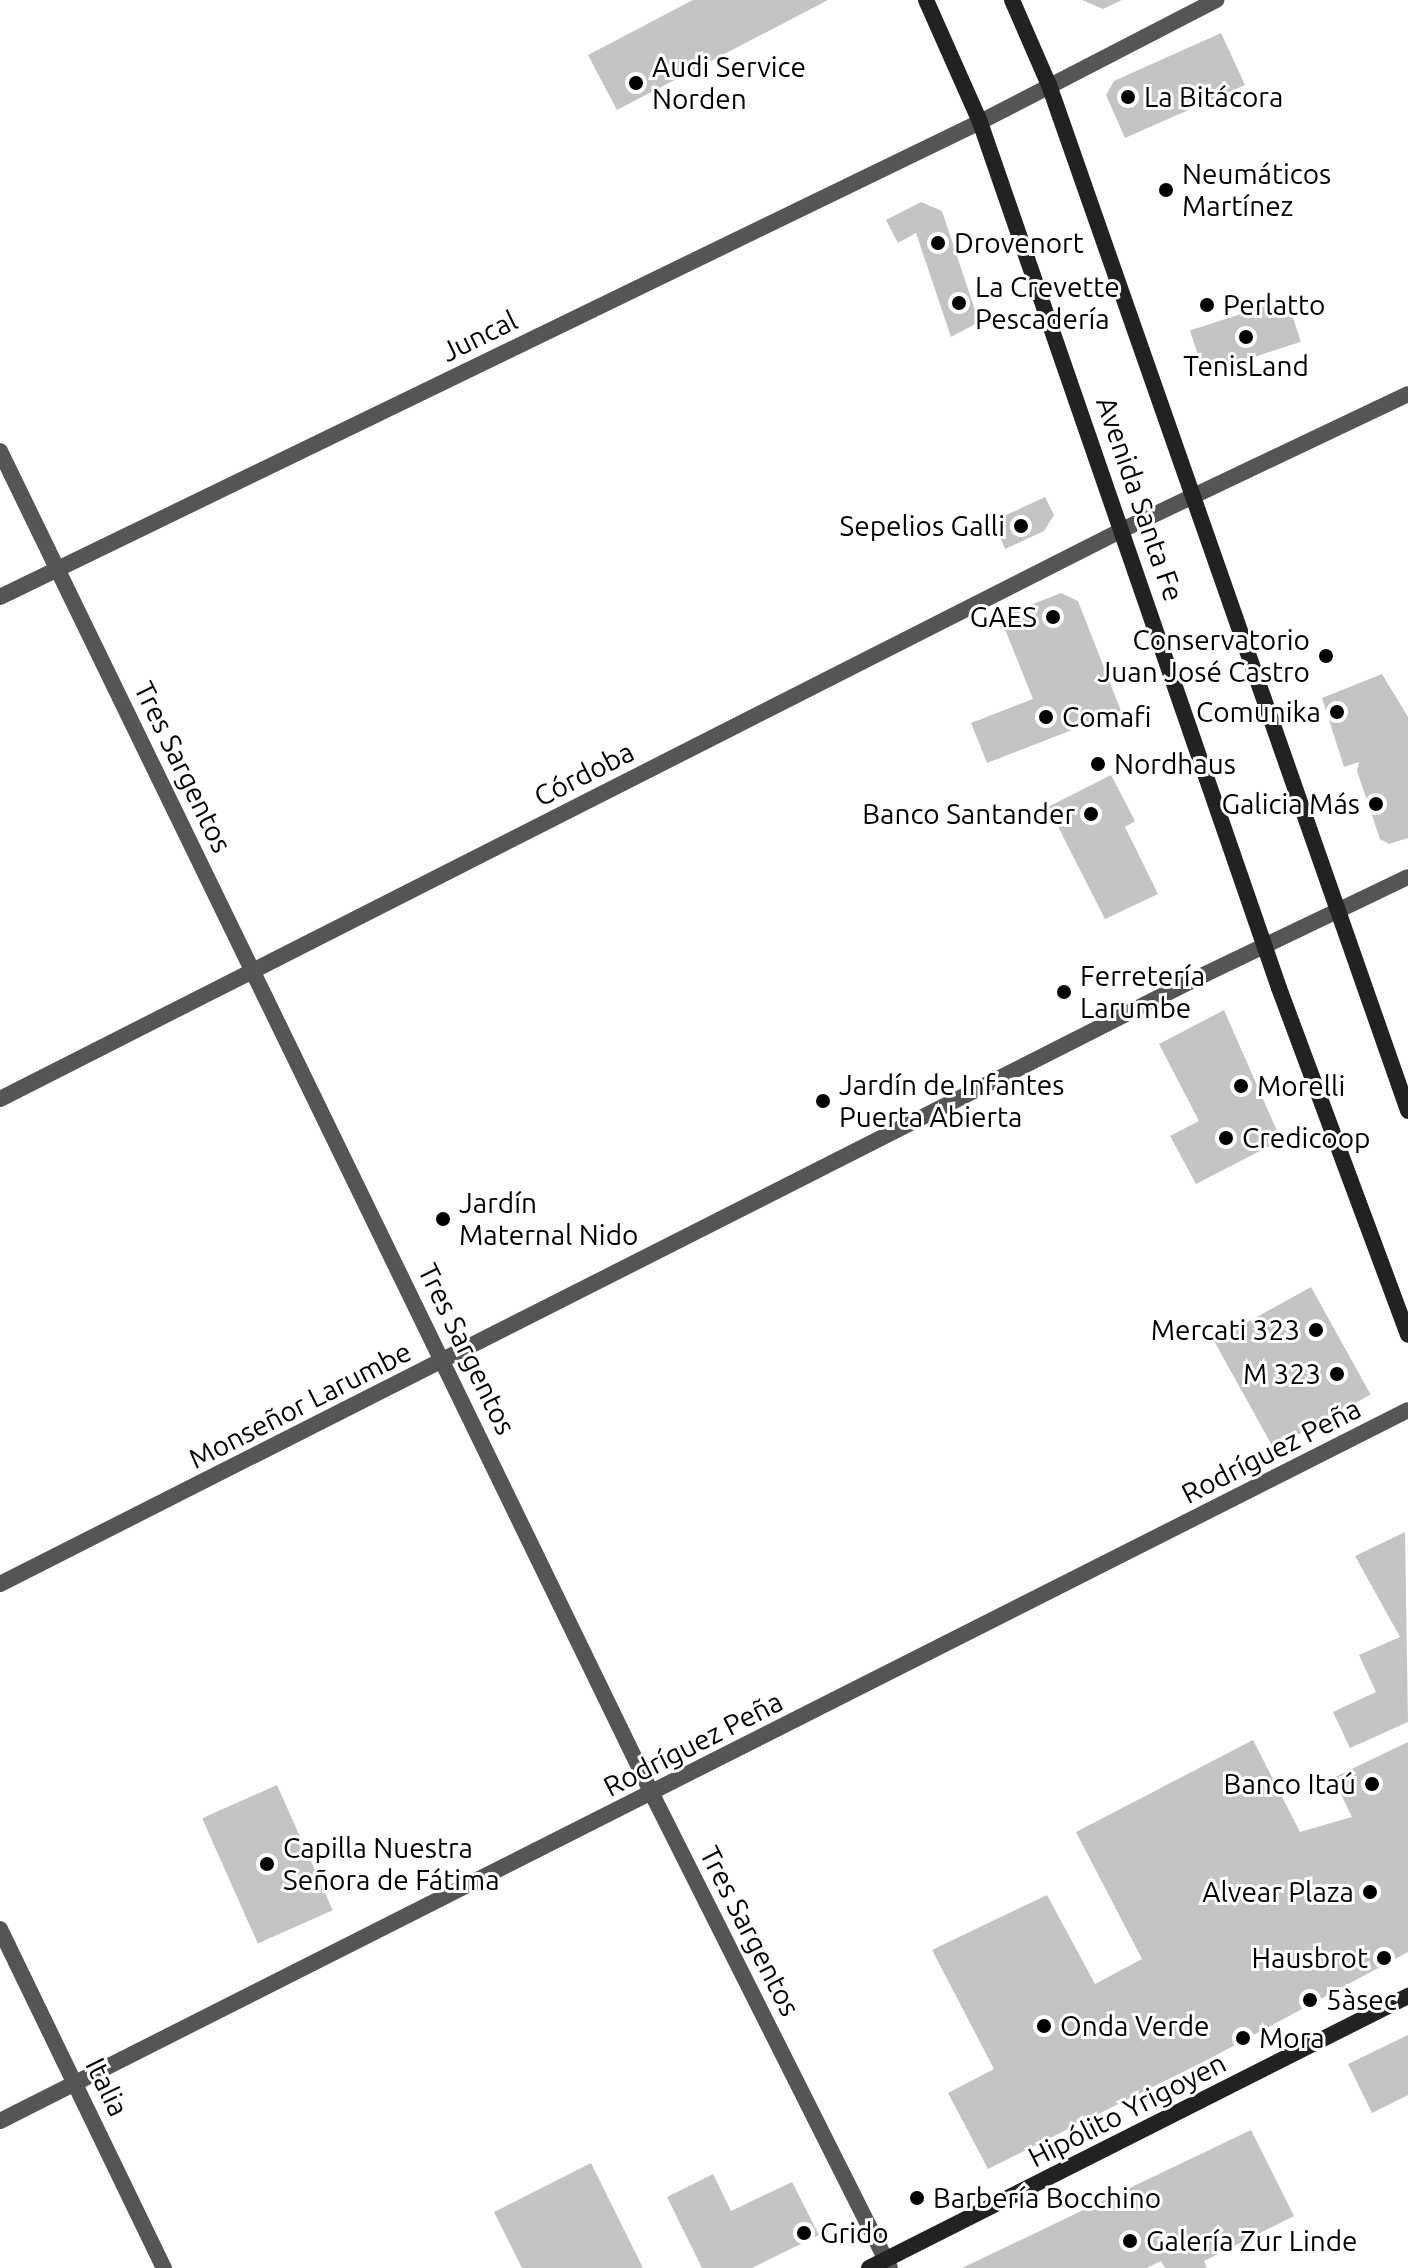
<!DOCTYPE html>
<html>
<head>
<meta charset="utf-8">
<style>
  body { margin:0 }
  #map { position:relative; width:1408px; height:2268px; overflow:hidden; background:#fff; font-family:Ubuntu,sans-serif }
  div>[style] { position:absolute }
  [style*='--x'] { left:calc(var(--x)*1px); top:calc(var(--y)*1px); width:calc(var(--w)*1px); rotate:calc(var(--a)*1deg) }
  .building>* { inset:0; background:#c4c4c4; transform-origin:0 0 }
  .street>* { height:16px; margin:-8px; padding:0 8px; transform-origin:8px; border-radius:8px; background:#555 }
  .secondary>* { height:16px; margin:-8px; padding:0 8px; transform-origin:8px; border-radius:8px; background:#222 }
  .dots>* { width:22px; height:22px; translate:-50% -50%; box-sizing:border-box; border:4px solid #fff; border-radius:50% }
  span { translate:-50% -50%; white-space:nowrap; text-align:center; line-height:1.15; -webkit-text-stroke:6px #fff; paint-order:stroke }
  .poi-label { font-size:28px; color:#000 }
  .left { translate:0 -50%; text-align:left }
  .right { translate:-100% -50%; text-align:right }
  .street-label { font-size:28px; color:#000 }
</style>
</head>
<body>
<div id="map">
  <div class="building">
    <i style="clip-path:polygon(693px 0,828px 0,617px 110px,588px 55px)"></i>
    <i style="clip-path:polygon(1082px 0,1122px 0,1103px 9px)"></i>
    <i style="clip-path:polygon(1221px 33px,1245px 85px,1125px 138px,1106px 95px,1114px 81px)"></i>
    <i style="clip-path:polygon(921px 202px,942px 211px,979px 322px,951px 337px,916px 233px,898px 243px,886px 220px)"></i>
    <i style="left:1287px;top:299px;width:45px;height:102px;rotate:72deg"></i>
    <i style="clip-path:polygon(1045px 497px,1054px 515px,1044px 531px,1005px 549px,993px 521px)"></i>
    <i style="clip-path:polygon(1061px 593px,1078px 601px,1121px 711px,987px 763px,971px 723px,1033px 699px,1000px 617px)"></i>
    <i style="clip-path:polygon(1382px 674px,1408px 717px,1408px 838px,1389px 844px,1380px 839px,1357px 771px,1359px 762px,1344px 767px,1322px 698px)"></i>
    <i style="clip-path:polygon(1111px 775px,1135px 821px,1125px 827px,1158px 894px,1105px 919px,1048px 807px)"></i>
    <i style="clip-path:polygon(1224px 1010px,1281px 1140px,1196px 1184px,1170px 1136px,1199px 1121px,1159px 1044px)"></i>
    <i style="left:1311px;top:1287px;width:123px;height:111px;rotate:61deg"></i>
    <i style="clip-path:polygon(1405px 1532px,1408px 1722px,1350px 1748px,1333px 1712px,1376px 1692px,1359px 1655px,1400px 1637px,1355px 1556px)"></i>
    <i style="clip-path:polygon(1253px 1740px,1300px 1832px,1352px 1817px,1333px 1778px,1408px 1742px,1408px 1952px,1211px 2058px,988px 2169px,948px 2093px,994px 2069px,932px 1950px,1047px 1895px,1095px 1984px,1142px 1959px,1076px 1832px)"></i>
    <i style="left:277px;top:1785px;width:137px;height:82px;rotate:66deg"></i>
    <i style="clip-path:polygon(1408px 2035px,1408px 2095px,1372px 2113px,1348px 2064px)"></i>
    <i style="clip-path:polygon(1251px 2130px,1294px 2216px,1204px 2261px,1207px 2268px,1165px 2268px,1161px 2261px,1147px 2268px,962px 2268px)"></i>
    <i style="clip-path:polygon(591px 2163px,643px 2268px,522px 2268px,494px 2212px)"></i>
    <i style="clip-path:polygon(713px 2174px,731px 2211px,792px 2182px,819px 2235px,752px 2268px,702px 2268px,667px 2197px)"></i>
  </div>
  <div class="street">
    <i style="--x:0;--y:451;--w:1493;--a:64.1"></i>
    <i style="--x:652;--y:1794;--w:530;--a:63.34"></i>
    <i style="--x:0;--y:597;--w:1089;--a:-25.86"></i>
    <i style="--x:980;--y:122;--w:266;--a:-27.3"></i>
    <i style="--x:0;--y:1099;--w:1260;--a:-26.89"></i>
    <i style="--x:1124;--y:529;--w:314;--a:-25.4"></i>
    <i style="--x:0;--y:1584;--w:1337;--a:-26.85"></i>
    <i style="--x:1193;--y:980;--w:238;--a:-25.6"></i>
    <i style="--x:0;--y:1929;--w:377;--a:64.2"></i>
    <i style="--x:0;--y:2121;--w:1577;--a:-26.79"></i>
  </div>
  <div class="secondary">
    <i style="--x:926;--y:0;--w:133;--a:66.1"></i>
    <i style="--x:980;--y:122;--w:916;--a:70.95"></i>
    <i style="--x:1279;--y:988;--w:370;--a:69.6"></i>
    <i style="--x:1012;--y:0;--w:93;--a:66.5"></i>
    <i style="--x:1049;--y:85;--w:1087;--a:70.71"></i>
    <i style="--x:869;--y:2268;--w:604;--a:-26.78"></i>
  </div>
  <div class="dots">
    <i style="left:636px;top:83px;background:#000"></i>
    <i style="left:1128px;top:97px;background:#000"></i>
    <i style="left:1166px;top:190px;background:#000"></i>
    <i style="left:938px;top:243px;background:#000"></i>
    <i style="left:959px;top:303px;background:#000"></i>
    <i style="left:1207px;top:305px;background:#000"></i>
    <i style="left:1246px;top:337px;background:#000"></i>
    <i style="left:1021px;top:526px;background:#000"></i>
    <i style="left:1053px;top:617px;background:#000"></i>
    <i style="left:1326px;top:656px;background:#000"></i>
    <i style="left:1337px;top:712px;background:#000"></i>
    <i style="left:1046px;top:717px;background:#000"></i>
    <i style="left:1098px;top:764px;background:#000"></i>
    <i style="left:1376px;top:804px;background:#000"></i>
    <i style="left:1091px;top:814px;background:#000"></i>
    <i style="left:1064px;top:992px;background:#000"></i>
    <i style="left:1241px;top:1086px;background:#000"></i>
    <i style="left:823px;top:1101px;background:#000"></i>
    <i style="left:1226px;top:1138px;background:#000"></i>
    <i style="left:443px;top:1219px;background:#000"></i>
    <i style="left:1316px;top:1330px;background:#000"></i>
    <i style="left:1337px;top:1374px;background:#000"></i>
    <i style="left:1372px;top:1784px;background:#000"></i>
    <i style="left:267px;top:1864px;background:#000"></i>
    <i style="left:1370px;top:1892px;background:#000"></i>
    <i style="left:1384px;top:1958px;background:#000"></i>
    <i style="left:1310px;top:2000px;background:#000"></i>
    <i style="left:1044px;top:2026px;background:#000"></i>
    <i style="left:1243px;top:2038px;background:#000"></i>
    <i style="left:917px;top:2198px;background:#000"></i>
    <i style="left:804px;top:2233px;background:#000"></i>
    <i style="left:1130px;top:2241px;background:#000"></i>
  </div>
  <div class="poi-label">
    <span class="left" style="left:652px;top:83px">Audi Service<br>Norden</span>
    <span class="left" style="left:1144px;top:97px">La Bitácora</span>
    <span class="left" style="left:1182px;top:190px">Neumáticos<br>Martínez</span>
    <span class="left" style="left:954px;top:243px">Drovenort</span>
    <span class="left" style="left:975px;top:303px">La Crevette<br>Pescadería</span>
    <span class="left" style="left:1223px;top:305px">Perlatto</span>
    <span style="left:1246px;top:366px">TenisLand</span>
    <span class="right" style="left:1005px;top:526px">Sepelios Galli</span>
    <span class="right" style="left:1037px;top:617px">GAES</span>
    <span class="right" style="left:1310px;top:656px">Conservatorio<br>Juan José Castro</span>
    <span class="right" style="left:1321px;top:712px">Comunika</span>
    <span class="left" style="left:1062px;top:717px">Comafi</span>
    <span class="left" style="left:1114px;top:764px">Nordhaus</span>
    <span class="right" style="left:1360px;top:804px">Galicia Más</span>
    <span class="right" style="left:1075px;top:814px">Banco Santander</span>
    <span class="left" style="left:1080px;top:992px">Ferretería<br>Larumbe</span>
    <span class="left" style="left:839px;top:1101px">Jardín de Infantes<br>Puerta Abierta</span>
    <span class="left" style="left:1257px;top:1086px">Morelli</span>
    <span class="left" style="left:1242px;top:1138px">Credicoop</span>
    <span class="left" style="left:459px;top:1219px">Jardín<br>Maternal Nido</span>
    <span class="right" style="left:1300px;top:1330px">Mercati 323</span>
    <span class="right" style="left:1321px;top:1374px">M 323</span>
    <span class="right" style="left:1356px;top:1784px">Banco Itaú</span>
    <span class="left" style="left:283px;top:1864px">Capilla Nuestra<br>Señora de Fátima</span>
    <span class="right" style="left:1354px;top:1892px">Alvear Plaza</span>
    <span class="right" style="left:1368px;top:1958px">Hausbrot</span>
    <span class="left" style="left:1326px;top:2000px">5àsec</span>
    <span class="left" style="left:1060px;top:2026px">Onda Verde</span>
    <span class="left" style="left:1259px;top:2038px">Mora</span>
    <span class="left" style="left:933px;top:2198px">Barbería Bocchino</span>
    <span class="left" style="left:820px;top:2233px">Grido</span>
    <span class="left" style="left:1146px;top:2241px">Galería Zur Linde</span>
  </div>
  <div class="street-label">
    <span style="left:479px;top:336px;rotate:-26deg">Juncal</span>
    <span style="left:1140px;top:499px;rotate:71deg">Avenida Santa Fe</span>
    <span style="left:183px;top:767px;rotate:64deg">Tres Sargentos</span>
    <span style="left:584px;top:774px;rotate:-27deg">Córdoba</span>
    <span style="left:467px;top:1349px;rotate:64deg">Tres Sargentos</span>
    <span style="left:300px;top:1405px;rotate:-27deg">Monseñor Larumbe</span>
    <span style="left:1271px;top:1451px;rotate:-27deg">Rodríguez Peña</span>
    <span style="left:693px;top:1744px;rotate:-27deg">Rodríguez Peña</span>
    <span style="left:750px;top:1931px;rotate:63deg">Tres Sargentos</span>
    <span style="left:107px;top:2087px;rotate:64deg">Italia</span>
    <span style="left:1127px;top:2110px;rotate:-27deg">Hipólito Yrigoyen</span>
  </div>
</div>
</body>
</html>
